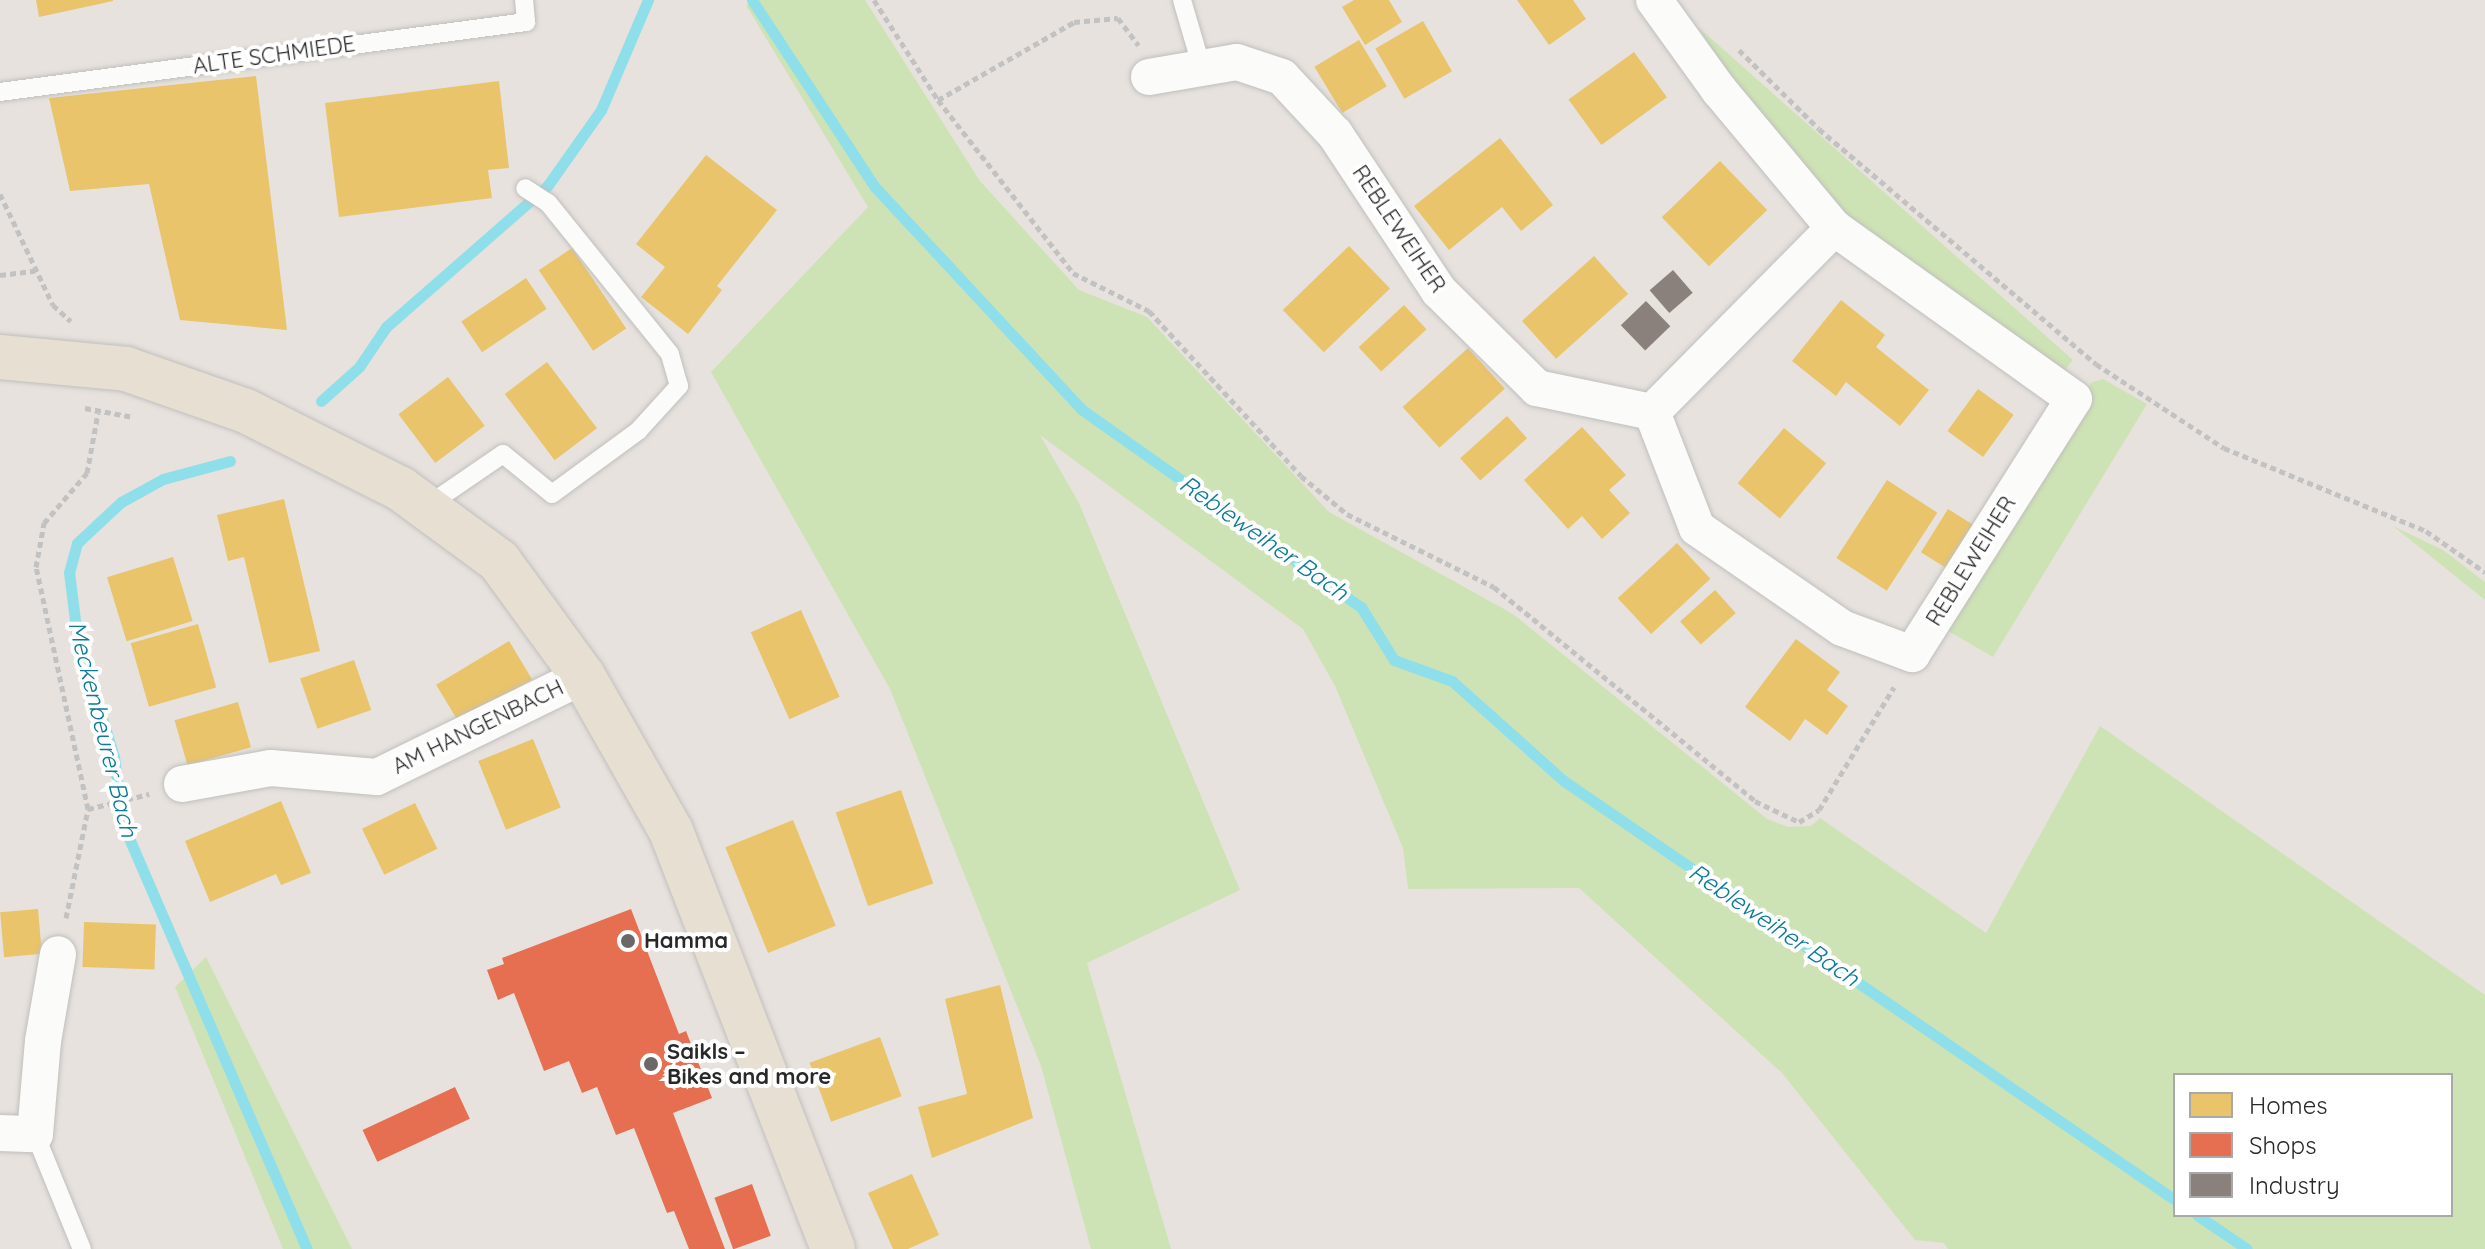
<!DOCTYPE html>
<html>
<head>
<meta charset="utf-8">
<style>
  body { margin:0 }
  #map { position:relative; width:2485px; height:1249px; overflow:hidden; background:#e7e2dd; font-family:Quicksand,sans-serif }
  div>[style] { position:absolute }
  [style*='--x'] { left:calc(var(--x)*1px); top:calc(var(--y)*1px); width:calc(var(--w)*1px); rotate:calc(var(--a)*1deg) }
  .green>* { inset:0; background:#cee3b5 }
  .homes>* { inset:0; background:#e9c46a; transform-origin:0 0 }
  .shops>* { inset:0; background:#e76f51; transform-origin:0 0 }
  .industry>* { inset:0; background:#8a817c; transform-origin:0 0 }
  .stream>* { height:11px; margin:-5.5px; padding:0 5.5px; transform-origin:5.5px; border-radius:5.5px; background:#8fdfea }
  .path>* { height:5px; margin-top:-2.5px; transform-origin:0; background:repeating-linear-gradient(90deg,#c3c2c2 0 6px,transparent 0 10px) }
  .roads { filter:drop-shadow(0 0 2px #c0bfbf) drop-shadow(0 0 2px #c0bfbf) }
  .service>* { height:18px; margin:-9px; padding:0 9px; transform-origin:9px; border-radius:9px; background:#fbfbfa }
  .minor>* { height:36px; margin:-18px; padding:0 18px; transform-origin:18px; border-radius:18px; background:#fbfbfa }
  .primary>* { height:44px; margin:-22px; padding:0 22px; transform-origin:22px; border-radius:22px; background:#e6dfd2 }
  .dots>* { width:22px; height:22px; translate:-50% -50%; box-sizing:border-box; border:4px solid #fff; border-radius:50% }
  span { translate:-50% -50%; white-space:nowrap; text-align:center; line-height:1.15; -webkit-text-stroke:8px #fff; paint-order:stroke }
  .street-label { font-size:22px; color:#282828 }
  .poi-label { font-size:22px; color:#282828; font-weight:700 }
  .left { translate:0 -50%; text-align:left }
  .water-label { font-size:24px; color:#0b7b99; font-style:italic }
  .legend { position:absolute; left:2173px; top:1073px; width:280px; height:144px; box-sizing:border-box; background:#fff; border:2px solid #a9a9a9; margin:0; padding:10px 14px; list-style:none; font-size:24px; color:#282828 }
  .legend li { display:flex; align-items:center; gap:16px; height:40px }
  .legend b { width:40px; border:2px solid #a9a9a9 }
</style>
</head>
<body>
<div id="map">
  <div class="green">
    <i style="clip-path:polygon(evenodd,758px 0,865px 0,980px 181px,1079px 290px,1147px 317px,1329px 512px,1513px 614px,1767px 819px,1788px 827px,1811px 826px,1820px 818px,1986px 933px,2100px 726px,2485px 995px,2485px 1249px,1948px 1249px,1944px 1243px,1915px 1240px,1782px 1073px,1579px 888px,1408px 889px,1403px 848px,1335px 686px,1303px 629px,1040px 435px,1079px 503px,1240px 890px,1087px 963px,1171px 1249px,1091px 1249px,1041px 1066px,890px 689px,711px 372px,868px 207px,746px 5px,758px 0,2175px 1075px,2451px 1075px,2451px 1215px,2175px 1215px,2175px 1075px)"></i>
    <i style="clip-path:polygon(1698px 27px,2073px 360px,2056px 381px,1888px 259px,1744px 101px)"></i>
    <i style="clip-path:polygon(2103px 379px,2147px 404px,1993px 657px,1943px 628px,2092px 382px)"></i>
    <i style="clip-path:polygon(2393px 526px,2443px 550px,2485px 582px,2485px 600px)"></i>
    <i style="clip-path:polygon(206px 957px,352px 1249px,283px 1249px,175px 987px)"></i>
  </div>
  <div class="homes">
    <i style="clip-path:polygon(36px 0,113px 0,113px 1px,39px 17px)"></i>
    <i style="clip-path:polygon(1354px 0,1389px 0,1402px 22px,1365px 45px,1342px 7px)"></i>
    <i style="clip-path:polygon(1517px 0,1573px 0,1586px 19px,1549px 45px)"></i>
    <i style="left:1423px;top:21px;width:58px;height:55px;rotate:60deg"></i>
    <i style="left:1359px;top:40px;width:54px;height:52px;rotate:59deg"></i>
    <i style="left:1634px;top:52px;width:56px;height:81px;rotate:54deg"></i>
    <i style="clip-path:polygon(256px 76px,287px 330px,180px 320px,149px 184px,70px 191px,49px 98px)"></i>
    <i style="clip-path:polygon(499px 81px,509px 168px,488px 170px,492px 198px,339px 217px,325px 103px)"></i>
    <i style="clip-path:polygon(1500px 138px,1553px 205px,1521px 231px,1502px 207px,1449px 250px,1414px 206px)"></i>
    <i style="clip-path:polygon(706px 155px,777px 210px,717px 286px,722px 290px,688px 334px,641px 297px,665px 267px,636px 244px)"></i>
    <i style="left:1720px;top:161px;width:68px;height:81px;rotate:46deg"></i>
    <i style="left:1349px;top:246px;width:59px;height:92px;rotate:46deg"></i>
    <i style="left:572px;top:248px;width:97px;height:40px;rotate:56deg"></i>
    <i style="left:1594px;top:256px;width:51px;height:97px;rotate:48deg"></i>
    <i style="left:526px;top:278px;width:37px;height:78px;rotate:56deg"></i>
    <i style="clip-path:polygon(1841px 300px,1885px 335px,1876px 347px,1929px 390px,1900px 426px,1846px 382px,1836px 396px,1792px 361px)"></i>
    <i style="left:1404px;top:305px;width:33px;height:62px;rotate:47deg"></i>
    <i style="left:1468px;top:348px;width:55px;height:88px;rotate:48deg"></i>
    <i style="left:547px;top:362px;width:83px;height:53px;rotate:53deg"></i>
    <i style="left:448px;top:377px;width:61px;height:62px;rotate:53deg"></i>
    <i style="left:1978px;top:389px;width:44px;height:52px;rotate:36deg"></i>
    <i style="left:1507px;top:416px;width:30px;height:63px;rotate:48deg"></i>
    <i style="clip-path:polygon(1582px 427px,1626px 475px,1609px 490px,1630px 513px,1602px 539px,1582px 516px,1568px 529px,1524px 480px)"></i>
    <i style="left:1784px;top:428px;width:55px;height:72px;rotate:40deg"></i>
    <i style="left:1887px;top:480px;width:60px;height:93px;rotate:33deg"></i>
    <i style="clip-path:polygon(284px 499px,320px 651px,269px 663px,244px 557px,228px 561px,217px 515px)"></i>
    <i style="left:1948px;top:509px;width:32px;height:51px;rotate:32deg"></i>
    <i style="left:1677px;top:543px;width:49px;height:81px;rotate:47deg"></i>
    <i style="left:173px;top:557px;width:67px;height:69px;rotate:73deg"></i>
    <i style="left:1715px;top:590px;width:31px;height:47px;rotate:48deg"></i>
    <i style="left:801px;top:610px;width:95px;height:55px;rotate:66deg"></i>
    <i style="left:198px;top:624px;width:66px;height:70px;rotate:74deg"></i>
    <i style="clip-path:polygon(1796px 639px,1840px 672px,1827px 690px,1848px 706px,1827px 735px,1805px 719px,1790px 741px,1745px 707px)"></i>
    <i style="left:509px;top:641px;width:45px;height:85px;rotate:59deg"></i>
    <i style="left:354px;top:660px;width:53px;height:57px;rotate:71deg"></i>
    <i style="left:238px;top:702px;width:47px;height:66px;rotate:74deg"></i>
    <i style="left:533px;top:739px;width:74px;height:59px;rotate:68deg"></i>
    <i style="left:901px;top:790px;width:99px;height:69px;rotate:71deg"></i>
    <i style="clip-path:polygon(281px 801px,311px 873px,281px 885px,276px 874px,210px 902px,185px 841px)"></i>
    <i style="left:415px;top:803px;width:51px;height:59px;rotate:64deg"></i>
    <i style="left:793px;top:820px;width:114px;height:73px;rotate:68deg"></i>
    <i style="left:38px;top:909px;width:45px;height:38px;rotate:85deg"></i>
    <i style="left:84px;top:922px;width:72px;height:45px;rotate:2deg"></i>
    <i style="clip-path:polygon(1000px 985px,1033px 1118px,932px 1158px,918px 1107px,967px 1094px,945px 999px)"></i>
    <i style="left:880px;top:1037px;width:63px;height:75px;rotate:70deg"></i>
    <i style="clip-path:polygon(912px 1174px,939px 1235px,908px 1249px,893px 1249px,868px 1193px)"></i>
  </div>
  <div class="shops">
    <i style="clip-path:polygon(631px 909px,679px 1034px,686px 1031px,712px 1098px,673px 1113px,725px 1249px,689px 1249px,674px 1211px,667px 1213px,634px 1128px,616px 1135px,597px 1087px,582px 1093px,569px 1061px,544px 1071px,514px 993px,498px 1000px,487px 970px,504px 964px,502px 958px)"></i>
    <i style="left:455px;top:1087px;width:35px;height:102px;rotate:65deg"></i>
    <i style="left:752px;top:1184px;width:55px;height:40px;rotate:70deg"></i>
  </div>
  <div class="industry">
    <i style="left:1673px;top:270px;width:30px;height:31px;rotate:49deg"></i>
    <i style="left:1646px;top:301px;width:35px;height:35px;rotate:46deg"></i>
  </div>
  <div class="stream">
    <i style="--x:752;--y:0;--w:224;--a:56.7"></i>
    <i style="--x:875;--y:187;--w:303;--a:47.1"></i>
    <i style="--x:1081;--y:409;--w:343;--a:35.3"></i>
    <i style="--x:1361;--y:607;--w:62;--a:58.1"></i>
    <i style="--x:1394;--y:660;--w:62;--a:19.9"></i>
    <i style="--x:1452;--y:681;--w:150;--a:41.8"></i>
    <i style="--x:1564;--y:781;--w:741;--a:34.44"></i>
    <i style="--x:321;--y:401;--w:51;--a:-41.8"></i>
    <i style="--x:359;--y:367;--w:48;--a:-56"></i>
    <i style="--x:386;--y:327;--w:215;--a:-41.2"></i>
    <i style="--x:548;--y:185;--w:92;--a:-54.8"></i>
    <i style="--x:601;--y:110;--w:120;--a:-66.9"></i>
    <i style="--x:230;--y:461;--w:69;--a:165"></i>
    <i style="--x:163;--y:479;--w:48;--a:151.3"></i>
    <i style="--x:121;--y:502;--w:60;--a:137"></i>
    <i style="--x:77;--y:543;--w:30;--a:105"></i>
    <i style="--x:69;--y:572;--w:64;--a:82.9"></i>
    <i style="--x:77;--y:636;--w:127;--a:73"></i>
    <i style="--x:114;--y:757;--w:65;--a:83"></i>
    <i style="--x:122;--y:822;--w:465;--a:66.6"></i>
    <i style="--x:2197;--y:1215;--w:60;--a:34.2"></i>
  </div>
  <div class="path">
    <i style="--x:874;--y:0;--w:119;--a:57.4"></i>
    <i style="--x:938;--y:100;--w:219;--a:52"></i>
    <i style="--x:1073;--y:273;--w:85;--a:26.6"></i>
    <i style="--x:1149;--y:311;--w:224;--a:47.3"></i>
    <i style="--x:1301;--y:476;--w:60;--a:39.6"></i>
    <i style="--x:1347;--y:514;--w:164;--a:26.4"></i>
    <i style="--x:1494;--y:587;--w:338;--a:39.3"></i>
    <i style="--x:1755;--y:801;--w:49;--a:25.5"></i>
    <i style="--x:1799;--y:822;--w:23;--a:-31"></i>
    <i style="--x:1819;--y:810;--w:144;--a:-58.6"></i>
    <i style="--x:1739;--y:50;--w:112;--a:44.6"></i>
    <i style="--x:1819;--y:129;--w:363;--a:40.3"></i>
    <i style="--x:2096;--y:364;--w:153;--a:33.3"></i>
    <i style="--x:2224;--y:448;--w:218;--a:22.3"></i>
    <i style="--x:2426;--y:531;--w:72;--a:34.8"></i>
    <i style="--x:938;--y:100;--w:157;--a:-29.8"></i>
    <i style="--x:1074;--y:22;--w:44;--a:-5.2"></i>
    <i style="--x:1118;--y:18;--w:34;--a:53"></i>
    <i style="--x:0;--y:194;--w:123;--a:64.5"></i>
    <i style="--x:53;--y:305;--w:24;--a:42"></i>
    <i style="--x:0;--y:275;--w:35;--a:-7"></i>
    <i style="--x:85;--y:408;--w:49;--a:10.6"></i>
    <i style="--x:88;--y:809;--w:63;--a:-13.8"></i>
    <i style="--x:66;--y:918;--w:111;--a:-78.6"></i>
    <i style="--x:88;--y:809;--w:248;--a:-102.1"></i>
    <i style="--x:36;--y:567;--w:45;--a:-79.7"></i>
    <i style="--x:44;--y:523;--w:66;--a:-49.3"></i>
    <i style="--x:87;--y:473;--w:61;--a:-79.6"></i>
  </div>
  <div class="roads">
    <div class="service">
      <i style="--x:1182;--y:0;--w:68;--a:73.7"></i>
      <i style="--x:0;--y:92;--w:531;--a:-7.58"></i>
      <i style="--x:526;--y:22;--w:22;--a:-95"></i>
      <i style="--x:427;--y:506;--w:92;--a:-34.4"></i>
      <i style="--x:503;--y:454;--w:63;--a:39.2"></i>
      <i style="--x:552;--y:494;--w:107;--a:-36.2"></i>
      <i style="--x:638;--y:431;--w:61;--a:-47.7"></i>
      <i style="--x:679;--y:386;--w:33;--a:-106"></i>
      <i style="--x:670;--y:354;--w:194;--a:-128.9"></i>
      <i style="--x:548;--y:203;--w:27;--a:-147"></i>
      <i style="--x:35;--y:1134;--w:124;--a:67.8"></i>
    </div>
    <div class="minor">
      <i style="--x:1149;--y:77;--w:89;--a:-9.7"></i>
      <i style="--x:1237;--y:62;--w:47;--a:18.4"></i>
      <i style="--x:1282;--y:77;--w:78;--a:47.1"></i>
      <i style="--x:1335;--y:134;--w:188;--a:56.5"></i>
      <i style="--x:1439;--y:291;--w:138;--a:44.7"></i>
      <i style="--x:1537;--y:388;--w:117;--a:11.8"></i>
      <i style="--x:1652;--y:412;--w:259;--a:-45.3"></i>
      <i style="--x:1652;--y:412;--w:124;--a:68.8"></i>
      <i style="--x:1697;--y:528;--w:176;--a:34.6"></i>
      <i style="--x:1842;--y:628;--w:75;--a:20.4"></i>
      <i style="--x:1912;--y:654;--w:302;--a:-57.6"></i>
      <i style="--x:2074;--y:399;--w:295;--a:-144.5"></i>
      <i style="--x:1834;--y:228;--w:180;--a:-129.8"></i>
      <i style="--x:1719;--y:90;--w:111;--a:-125.8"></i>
      <i style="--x:182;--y:784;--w:90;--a:-10.2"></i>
      <i style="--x:271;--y:768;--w:106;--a:4.9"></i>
      <i style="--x:377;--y:777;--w:229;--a:-26.1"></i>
      <i style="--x:0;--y:1133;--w:35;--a:2"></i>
      <i style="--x:35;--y:1134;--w:93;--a:-85.1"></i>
      <i style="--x:43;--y:1041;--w:88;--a:-80.2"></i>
    </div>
    <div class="primary">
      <i style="--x:0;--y:357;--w:127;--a:5.4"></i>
      <i style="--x:126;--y:369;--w:127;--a:19.3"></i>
      <i style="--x:246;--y:411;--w:174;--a:26.7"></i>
      <i style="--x:401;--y:489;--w:122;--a:36.3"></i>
      <i style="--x:499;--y:561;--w:142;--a:53.9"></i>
      <i style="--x:583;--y:676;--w:178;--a:60.4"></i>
      <i style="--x:671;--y:831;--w:448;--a:68.8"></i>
    </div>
  </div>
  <div class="dots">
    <i style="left:628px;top:941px;background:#6b6967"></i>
    <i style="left:651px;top:1064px;background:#6b6967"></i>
  </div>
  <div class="street-label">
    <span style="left:274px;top:55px;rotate:-8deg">ALTE SCHMIEDE</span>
    <span style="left:1399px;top:229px;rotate:56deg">REBLEWEIHER</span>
    <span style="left:1971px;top:561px;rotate:-58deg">REBLEWEIHER</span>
    <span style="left:478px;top:727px;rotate:-26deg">AM HANGENBACH</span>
  </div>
  <div class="poi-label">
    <span class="left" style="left:644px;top:941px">Hamma</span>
    <span class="left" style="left:667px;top:1064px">Saikls –<br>Bikes and more</span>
  </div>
  <div class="water-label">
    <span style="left:1264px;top:538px;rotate:35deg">Rebleweiher Bach</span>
    <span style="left:103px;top:729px;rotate:76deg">Meckenbeurer Bach</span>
    <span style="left:1774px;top:925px;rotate:34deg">Rebleweiher Bach</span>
  </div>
  <ul class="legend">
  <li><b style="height:22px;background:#e9c46a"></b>Homes</li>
  <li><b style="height:22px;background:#e76f51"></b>Shops</li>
  <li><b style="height:22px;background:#8a817c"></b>Industry</li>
  </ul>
</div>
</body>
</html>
